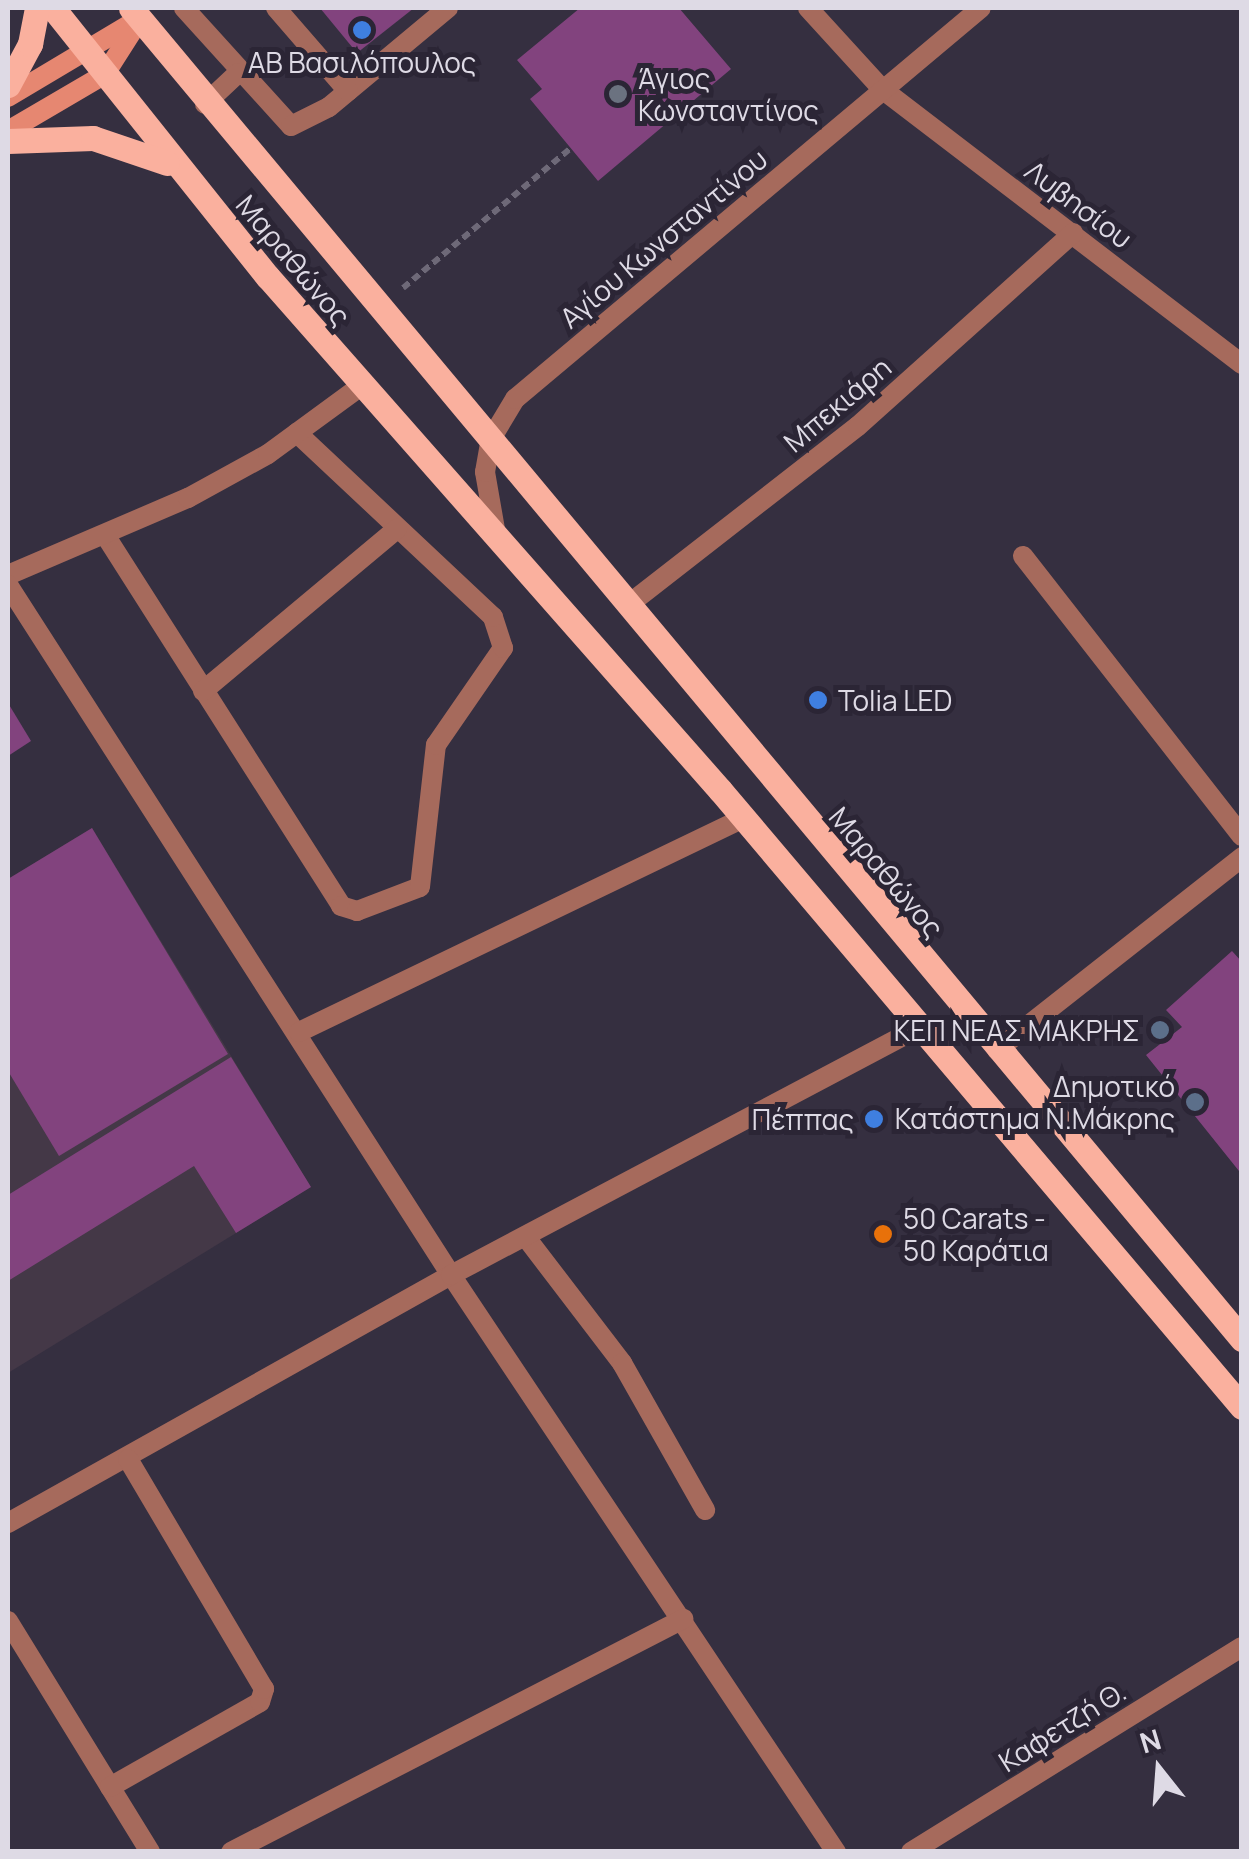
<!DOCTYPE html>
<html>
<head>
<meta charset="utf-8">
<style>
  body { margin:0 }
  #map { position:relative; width:1249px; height:1859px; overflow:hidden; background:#352f40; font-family:Manrope,sans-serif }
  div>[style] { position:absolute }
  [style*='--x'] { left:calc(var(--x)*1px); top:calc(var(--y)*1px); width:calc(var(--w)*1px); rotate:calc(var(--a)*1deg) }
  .industrial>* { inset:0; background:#443847 }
  .building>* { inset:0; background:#82437e }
  .path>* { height:6px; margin-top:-3px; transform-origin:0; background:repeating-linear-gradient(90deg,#6e6978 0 8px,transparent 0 13px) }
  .service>* { height:20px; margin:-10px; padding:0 10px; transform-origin:10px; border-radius:10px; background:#a66a5c }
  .minor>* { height:20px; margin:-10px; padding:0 10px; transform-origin:10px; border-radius:10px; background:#a66a5c }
  .tertiary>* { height:20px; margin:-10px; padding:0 10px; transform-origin:10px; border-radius:10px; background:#a66a5c }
  .secondary>* { height:20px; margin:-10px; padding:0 10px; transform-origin:10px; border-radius:10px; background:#e68771 }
  .primary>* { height:25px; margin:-12.5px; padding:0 12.5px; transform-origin:12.5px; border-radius:12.5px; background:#fab09e }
  .dots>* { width:28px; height:28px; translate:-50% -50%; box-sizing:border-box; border:5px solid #2b2535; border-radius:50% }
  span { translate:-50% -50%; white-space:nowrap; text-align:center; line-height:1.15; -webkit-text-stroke:10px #2b2535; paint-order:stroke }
  .poi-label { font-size:28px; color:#dedae5 }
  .left { translate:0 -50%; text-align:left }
  .right { translate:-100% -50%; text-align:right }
  .street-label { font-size:28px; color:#dedae5 }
  .frame { position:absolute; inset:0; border:10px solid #dedae5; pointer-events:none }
  .north { position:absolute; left:1109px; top:1719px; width:100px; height:100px; -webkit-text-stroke:8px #2b2535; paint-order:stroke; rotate:343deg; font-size:28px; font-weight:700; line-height:40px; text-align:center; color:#dedae5 }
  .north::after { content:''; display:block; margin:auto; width:35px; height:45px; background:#dedae5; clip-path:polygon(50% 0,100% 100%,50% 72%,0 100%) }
</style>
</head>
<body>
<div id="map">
  <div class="industrial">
    <i style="clip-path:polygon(92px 828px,311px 1187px,8px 1373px,8px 879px)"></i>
  </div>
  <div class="building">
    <i style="clip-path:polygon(320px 8px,414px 8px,357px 53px)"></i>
    <i style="clip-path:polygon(580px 8px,679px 8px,731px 69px,598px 181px,530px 99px,542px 89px,517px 60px)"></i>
    <i style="clip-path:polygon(8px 703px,31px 741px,8px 756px)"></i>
    <i style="clip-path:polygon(92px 828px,228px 1054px,59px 1156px,8px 1071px,8px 879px)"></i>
    <i style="clip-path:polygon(1232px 951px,1242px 962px,1239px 1171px,1146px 1055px,1182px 1027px,1166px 1010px)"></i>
    <i style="clip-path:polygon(231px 1057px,311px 1187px,236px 1233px,194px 1166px,8px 1281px,8px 1195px)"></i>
  </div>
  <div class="path">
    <i style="--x:403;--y:288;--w:219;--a:-39.8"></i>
  </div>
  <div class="service">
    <i style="--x:184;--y:8;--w:159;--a:47.8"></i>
    <i style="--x:291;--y:126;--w:42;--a:-26.6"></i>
    <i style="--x:329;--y:107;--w:155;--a:-39.8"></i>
    <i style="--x:276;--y:8;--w:110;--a:49.1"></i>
    <i style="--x:205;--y:104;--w:45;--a:-43.2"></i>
    <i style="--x:107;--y:538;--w:436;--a:57.5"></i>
    <i style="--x:341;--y:906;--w:17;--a:17"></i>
    <i style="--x:357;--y:911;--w:67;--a:-20.9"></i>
    <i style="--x:420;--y:887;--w:143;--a:-83.6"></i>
    <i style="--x:436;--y:745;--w:118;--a:-55.4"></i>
    <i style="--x:503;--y:648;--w:33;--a:-108"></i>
    <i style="--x:493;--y:617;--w:269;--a:-136.8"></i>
    <i style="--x:203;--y:691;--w:253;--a:-39.9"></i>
    <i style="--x:528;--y:1240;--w:155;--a:52.6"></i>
    <i style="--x:622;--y:1363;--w:169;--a:60.5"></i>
  </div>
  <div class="minor">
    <i style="--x:882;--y:89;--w:453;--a:37.4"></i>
    <i style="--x:1023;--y:556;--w:355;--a:52"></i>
    <i style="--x:8;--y:575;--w:196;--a:-23.2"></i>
    <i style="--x:188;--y:498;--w:91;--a:-28.8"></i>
    <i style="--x:268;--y:454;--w:115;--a:-36.2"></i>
    <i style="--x:8;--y:585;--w:820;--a:57.3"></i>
    <i style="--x:451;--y:1275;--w:694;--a:56.29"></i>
    <i style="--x:628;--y:605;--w:291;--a:-37.9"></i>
    <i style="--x:858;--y:426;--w:289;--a:-41.9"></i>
    <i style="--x:299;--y:1032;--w:494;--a:-25.7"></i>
    <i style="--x:997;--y:1050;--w:312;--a:-38.2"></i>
    <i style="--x:8;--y:1523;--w:508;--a:-29.24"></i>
    <i style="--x:451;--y:1275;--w:533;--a:-27.86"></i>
    <i style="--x:8;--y:1621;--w:271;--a:58.4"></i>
    <i style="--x:110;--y:1787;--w:172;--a:-29.5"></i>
    <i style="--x:260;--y:1702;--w:14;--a:-73"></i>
    <i style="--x:264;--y:1689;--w:267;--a:-120.6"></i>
    <i style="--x:231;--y:1852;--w:509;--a:-27.27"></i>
    <i style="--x:911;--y:1852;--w:389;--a:-31.8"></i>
  </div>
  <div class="tertiary">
    <i style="--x:808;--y:8;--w:110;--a:47.6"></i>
    <i style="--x:496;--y:535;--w:64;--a:-99.9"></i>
    <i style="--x:485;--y:472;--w:34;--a:-80"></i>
    <i style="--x:491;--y:439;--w:47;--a:-59"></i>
    <i style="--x:515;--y:399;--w:608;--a:-40"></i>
  </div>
  <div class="secondary">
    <i style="--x:8;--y:97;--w:152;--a:-30.8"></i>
    <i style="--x:8;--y:131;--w:113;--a:-30.4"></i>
    <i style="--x:105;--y:74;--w:65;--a:-57.5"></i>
  </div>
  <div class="primary">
    <i style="--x:53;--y:8;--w:344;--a:51.4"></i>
    <i style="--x:268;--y:277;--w:684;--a:48.62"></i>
    <i style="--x:720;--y:790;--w:808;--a:49.77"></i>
    <i style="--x:131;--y:8;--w:1734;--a:50.15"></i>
    <i style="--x:8;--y:85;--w:47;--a:-61.8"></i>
    <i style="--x:30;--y:44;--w:37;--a:-79"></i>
    <i style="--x:8;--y:141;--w:85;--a:-2"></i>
    <i style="--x:93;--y:138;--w:78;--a:18.7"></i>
  </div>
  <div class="dots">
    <i style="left:362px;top:30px;background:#3f7fe0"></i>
    <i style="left:618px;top:94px;background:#6b7280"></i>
    <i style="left:818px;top:700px;background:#3f7fe0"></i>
    <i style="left:1160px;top:1030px;background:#5c6f8a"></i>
    <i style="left:1195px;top:1102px;background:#5c6f8a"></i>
    <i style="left:874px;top:1119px;background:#3f7fe0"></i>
    <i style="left:883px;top:1234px;background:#e8710a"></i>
  </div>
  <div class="poi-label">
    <span style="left:362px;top:62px">ΑΒ Βασιλόπουλος</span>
    <span class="left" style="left:638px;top:94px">Άγιος<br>Κωνσταντίνος</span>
    <span class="left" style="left:838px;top:700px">Tolia LED</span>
    <span class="right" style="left:1140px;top:1030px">ΚΕΠ ΝΕΑΣ ΜΑΚΡΗΣ</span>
    <span class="right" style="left:1175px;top:1102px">Δημοτικό<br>Κατάστημα Ν.Μάκρης</span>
    <span class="right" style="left:854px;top:1119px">Πέππας</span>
    <span class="left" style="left:903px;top:1234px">50 Carats -<br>50 Καράτια</span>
  </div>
  <div class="street-label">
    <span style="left:1079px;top:204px;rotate:37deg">Λυβησίου</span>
    <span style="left:663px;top:238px;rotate:-40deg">Αγίου Κωνσταντίνου</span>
    <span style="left:294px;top:260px;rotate:50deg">Μαραθώνος</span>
    <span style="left:837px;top:404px;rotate:-40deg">Μπεκιάρη</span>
    <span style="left:887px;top:872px;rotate:50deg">Μαραθώνος</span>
    <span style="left:1062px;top:1726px;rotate:-32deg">Καφετζή Θ.</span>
  </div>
  <div class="frame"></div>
  <div class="north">N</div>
</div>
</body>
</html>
